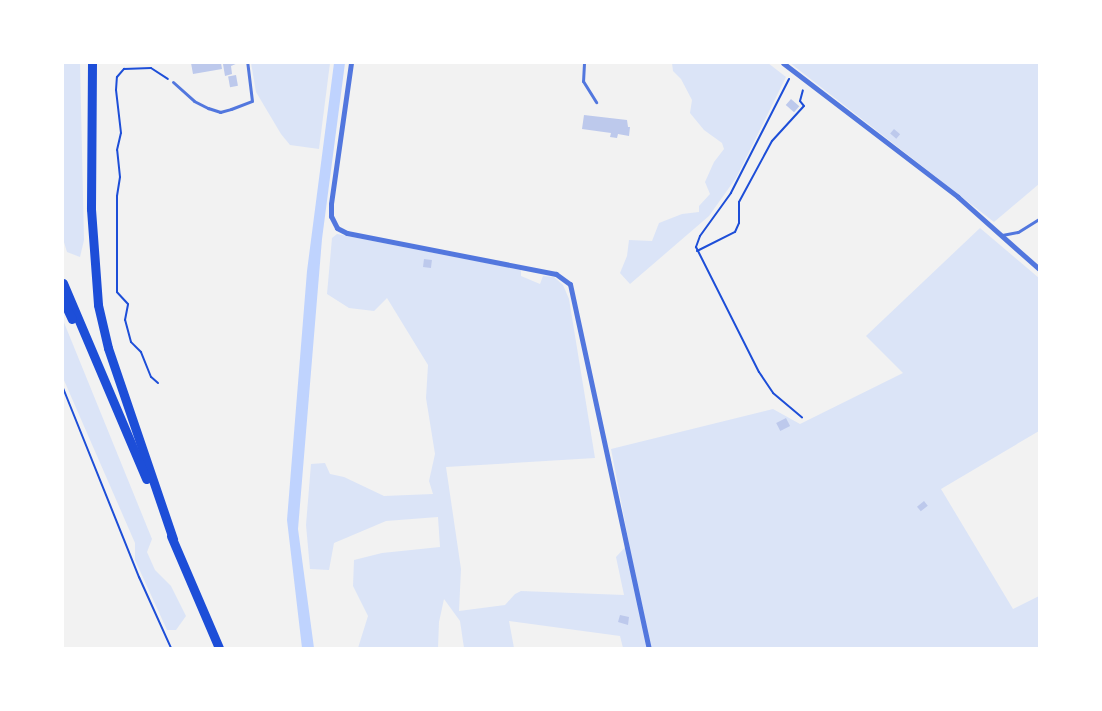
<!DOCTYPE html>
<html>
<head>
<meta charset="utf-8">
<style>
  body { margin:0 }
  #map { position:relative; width:1102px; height:711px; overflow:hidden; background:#f2f2f2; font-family:Figtree,sans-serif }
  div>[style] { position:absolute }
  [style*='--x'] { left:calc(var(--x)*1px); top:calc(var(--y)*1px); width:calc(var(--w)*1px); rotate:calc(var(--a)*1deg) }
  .green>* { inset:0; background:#dbe4f7 }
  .water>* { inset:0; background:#bfd3fe }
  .building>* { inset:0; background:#bdc9ec; transform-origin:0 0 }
  .path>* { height:2px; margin:-1px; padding:0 1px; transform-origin:1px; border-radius:1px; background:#1d4ed8 }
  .service>* { height:3px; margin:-1.5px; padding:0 1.5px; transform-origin:1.5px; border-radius:1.5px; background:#5277de }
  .minor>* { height:5px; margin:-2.5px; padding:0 2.5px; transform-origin:2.5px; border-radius:2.5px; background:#5277de }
  .trunk>* { height:9px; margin:-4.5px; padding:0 4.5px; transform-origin:4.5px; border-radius:4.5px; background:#1d4ed8 }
  span { translate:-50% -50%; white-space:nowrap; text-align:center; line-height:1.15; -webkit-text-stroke:4.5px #fff; paint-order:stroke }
  .frame { position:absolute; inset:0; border:64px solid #fff; pointer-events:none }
</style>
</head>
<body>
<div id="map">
  <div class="green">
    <i style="clip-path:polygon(63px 63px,80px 63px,84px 240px,80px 257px,67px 252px,63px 239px)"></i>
    <i style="clip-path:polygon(251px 63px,330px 63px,319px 149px,290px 145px,281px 134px,256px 92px)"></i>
    <i style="clip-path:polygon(672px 63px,768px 63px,786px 77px,736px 178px,709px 216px,630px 284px,620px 273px,627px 256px,629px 240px,652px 241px,659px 223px,682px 214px,699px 212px,699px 206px,710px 194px,705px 182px,714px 162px,724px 149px,722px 143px,704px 130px,690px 113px,692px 100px,681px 79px,673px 71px)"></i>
    <i style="clip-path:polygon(790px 63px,1039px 63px,1039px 184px,994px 222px)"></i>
    <i style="clip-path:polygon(980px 228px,1039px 278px,1039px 431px,941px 489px,1013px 609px,1039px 596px,1039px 648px,623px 648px,620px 636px,509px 621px,514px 648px,464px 648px,460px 621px,444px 599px,439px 622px,438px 648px,358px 648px,368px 616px,353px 586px,354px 560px,382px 553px,440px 547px,438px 517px,386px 521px,334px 543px,329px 570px,310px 569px,306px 525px,311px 464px,325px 463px,330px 474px,344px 477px,384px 496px,433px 494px,429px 481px,435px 454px,426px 398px,428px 365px,387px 298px,374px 311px,349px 308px,327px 294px,332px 238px,337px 234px,521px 270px,521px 276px,540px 284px,543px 276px,554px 277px,563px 285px,569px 299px,595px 458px,446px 467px,461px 569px,459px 611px,505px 605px,515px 594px,521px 591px,624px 595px,616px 557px,629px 543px,611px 449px,773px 409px,800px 424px,903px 373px,866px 336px)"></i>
    <i style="clip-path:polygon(63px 320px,152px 539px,147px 552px,155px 570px,171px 586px,186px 616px,176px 630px,167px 630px,135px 560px,135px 543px,63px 378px)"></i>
  </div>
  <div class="water">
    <i style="clip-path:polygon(334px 63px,345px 63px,322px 239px,298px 529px,314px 648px,302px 648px,287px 520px,307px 271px)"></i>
  </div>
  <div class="building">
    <i style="clip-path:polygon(191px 63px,221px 63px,222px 69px,193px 74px)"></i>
    <i style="clip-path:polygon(238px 63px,231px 66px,232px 74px,225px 76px,223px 64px)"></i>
    <i style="left:236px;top:75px;width:11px;height:8px;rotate:80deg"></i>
    <i style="left:791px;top:99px;width:11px;height:8px;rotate:41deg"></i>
    <i style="clip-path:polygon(584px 115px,627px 120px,628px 127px,630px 127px,629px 136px,618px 134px,617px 138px,610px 137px,611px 133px,582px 129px)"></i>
    <i style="left:894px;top:129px;width:8px;height:6px;rotate:40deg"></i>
    <i style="left:424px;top:259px;width:8px;height:8px;rotate:7deg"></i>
    <i style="left:786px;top:418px;width:9px;height:11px;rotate:63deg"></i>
    <i style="left:924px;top:501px;width:6px;height:9px;rotate:51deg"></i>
    <i style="clip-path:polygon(620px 615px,629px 617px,628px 625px,618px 622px)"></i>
  </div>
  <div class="path">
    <i style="--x:789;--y:79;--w:128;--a:117"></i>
    <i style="--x:731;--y:193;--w:53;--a:125.8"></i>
    <i style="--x:700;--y:236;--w:12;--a:110"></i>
    <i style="--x:696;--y:247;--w:140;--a:63.3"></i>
    <i style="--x:759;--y:372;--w:25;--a:56"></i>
    <i style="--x:773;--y:393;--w:38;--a:40"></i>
    <i style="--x:697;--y:251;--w:42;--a:-26.6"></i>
    <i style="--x:735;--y:232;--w:10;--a:-66"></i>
    <i style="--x:739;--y:223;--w:21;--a:-90"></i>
    <i style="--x:739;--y:202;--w:69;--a:-61.6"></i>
    <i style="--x:772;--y:141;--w:47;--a:-47.6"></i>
    <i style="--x:804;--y:106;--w:6;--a:-129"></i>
    <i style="--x:800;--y:101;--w:11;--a:-75"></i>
    <i style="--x:158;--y:383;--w:9;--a:-139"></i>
    <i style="--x:151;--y:377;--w:27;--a:-112"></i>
    <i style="--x:141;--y:352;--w:14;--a:-135"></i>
    <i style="--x:131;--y:342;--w:23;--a:-105"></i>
    <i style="--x:125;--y:320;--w:16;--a:-79"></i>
    <i style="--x:128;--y:304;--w:16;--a:-133"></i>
    <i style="--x:117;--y:292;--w:96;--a:-90"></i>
    <i style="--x:117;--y:196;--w:19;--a:-81"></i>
    <i style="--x:120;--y:177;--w:27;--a:-96"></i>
    <i style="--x:117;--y:150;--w:17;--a:-77"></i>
    <i style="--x:121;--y:133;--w:43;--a:-96.6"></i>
    <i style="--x:116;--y:90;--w:13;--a:-86"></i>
    <i style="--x:117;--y:77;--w:11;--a:-49"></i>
    <i style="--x:124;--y:69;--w:27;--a:-2"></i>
    <i style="--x:151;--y:68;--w:20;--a:33"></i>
    <i style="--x:63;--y:388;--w:204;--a:68.1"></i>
    <i style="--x:139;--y:577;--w:78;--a:65.7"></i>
  </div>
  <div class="service">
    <i style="--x:584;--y:63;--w:18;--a:93"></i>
    <i style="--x:583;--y:81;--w:25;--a:58"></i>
    <i style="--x:173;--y:82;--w:28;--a:42"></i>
    <i style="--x:194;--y:101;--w:16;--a:27"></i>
    <i style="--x:208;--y:108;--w:13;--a:18"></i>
    <i style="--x:220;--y:112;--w:11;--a:-15"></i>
    <i style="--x:231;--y:109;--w:22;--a:-21"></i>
    <i style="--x:252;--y:101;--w:38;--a:-97"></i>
    <i style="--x:1002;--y:235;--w:16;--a:-11"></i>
    <i style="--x:1018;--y:232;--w:25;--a:-32"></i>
  </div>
  <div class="minor">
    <i style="--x:351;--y:63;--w:142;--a:98.1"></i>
    <i style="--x:331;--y:204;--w:12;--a:90"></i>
    <i style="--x:331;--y:216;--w:13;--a:63"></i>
    <i style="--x:337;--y:228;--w:11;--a:27"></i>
    <i style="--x:347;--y:233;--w:213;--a:11.1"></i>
    <i style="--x:556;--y:274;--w:17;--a:36"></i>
    <i style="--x:570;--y:284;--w:372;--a:77.8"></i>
    <i style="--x:783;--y:63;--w:220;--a:37.4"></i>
    <i style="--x:958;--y:197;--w:108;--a:41.6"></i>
  </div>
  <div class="trunk">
    <i style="--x:92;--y:63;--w:146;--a:90.4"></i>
    <i style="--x:91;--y:209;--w:96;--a:85.8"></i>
    <i style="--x:98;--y:305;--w:44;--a:76.9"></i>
    <i style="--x:108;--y:348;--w:202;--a:71.2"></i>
    <i style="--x:63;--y:283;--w:213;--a:67"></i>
    <i style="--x:63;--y:300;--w:21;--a:65"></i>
    <i style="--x:171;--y:536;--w:122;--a:66.8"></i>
  </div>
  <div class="frame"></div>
</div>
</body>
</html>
